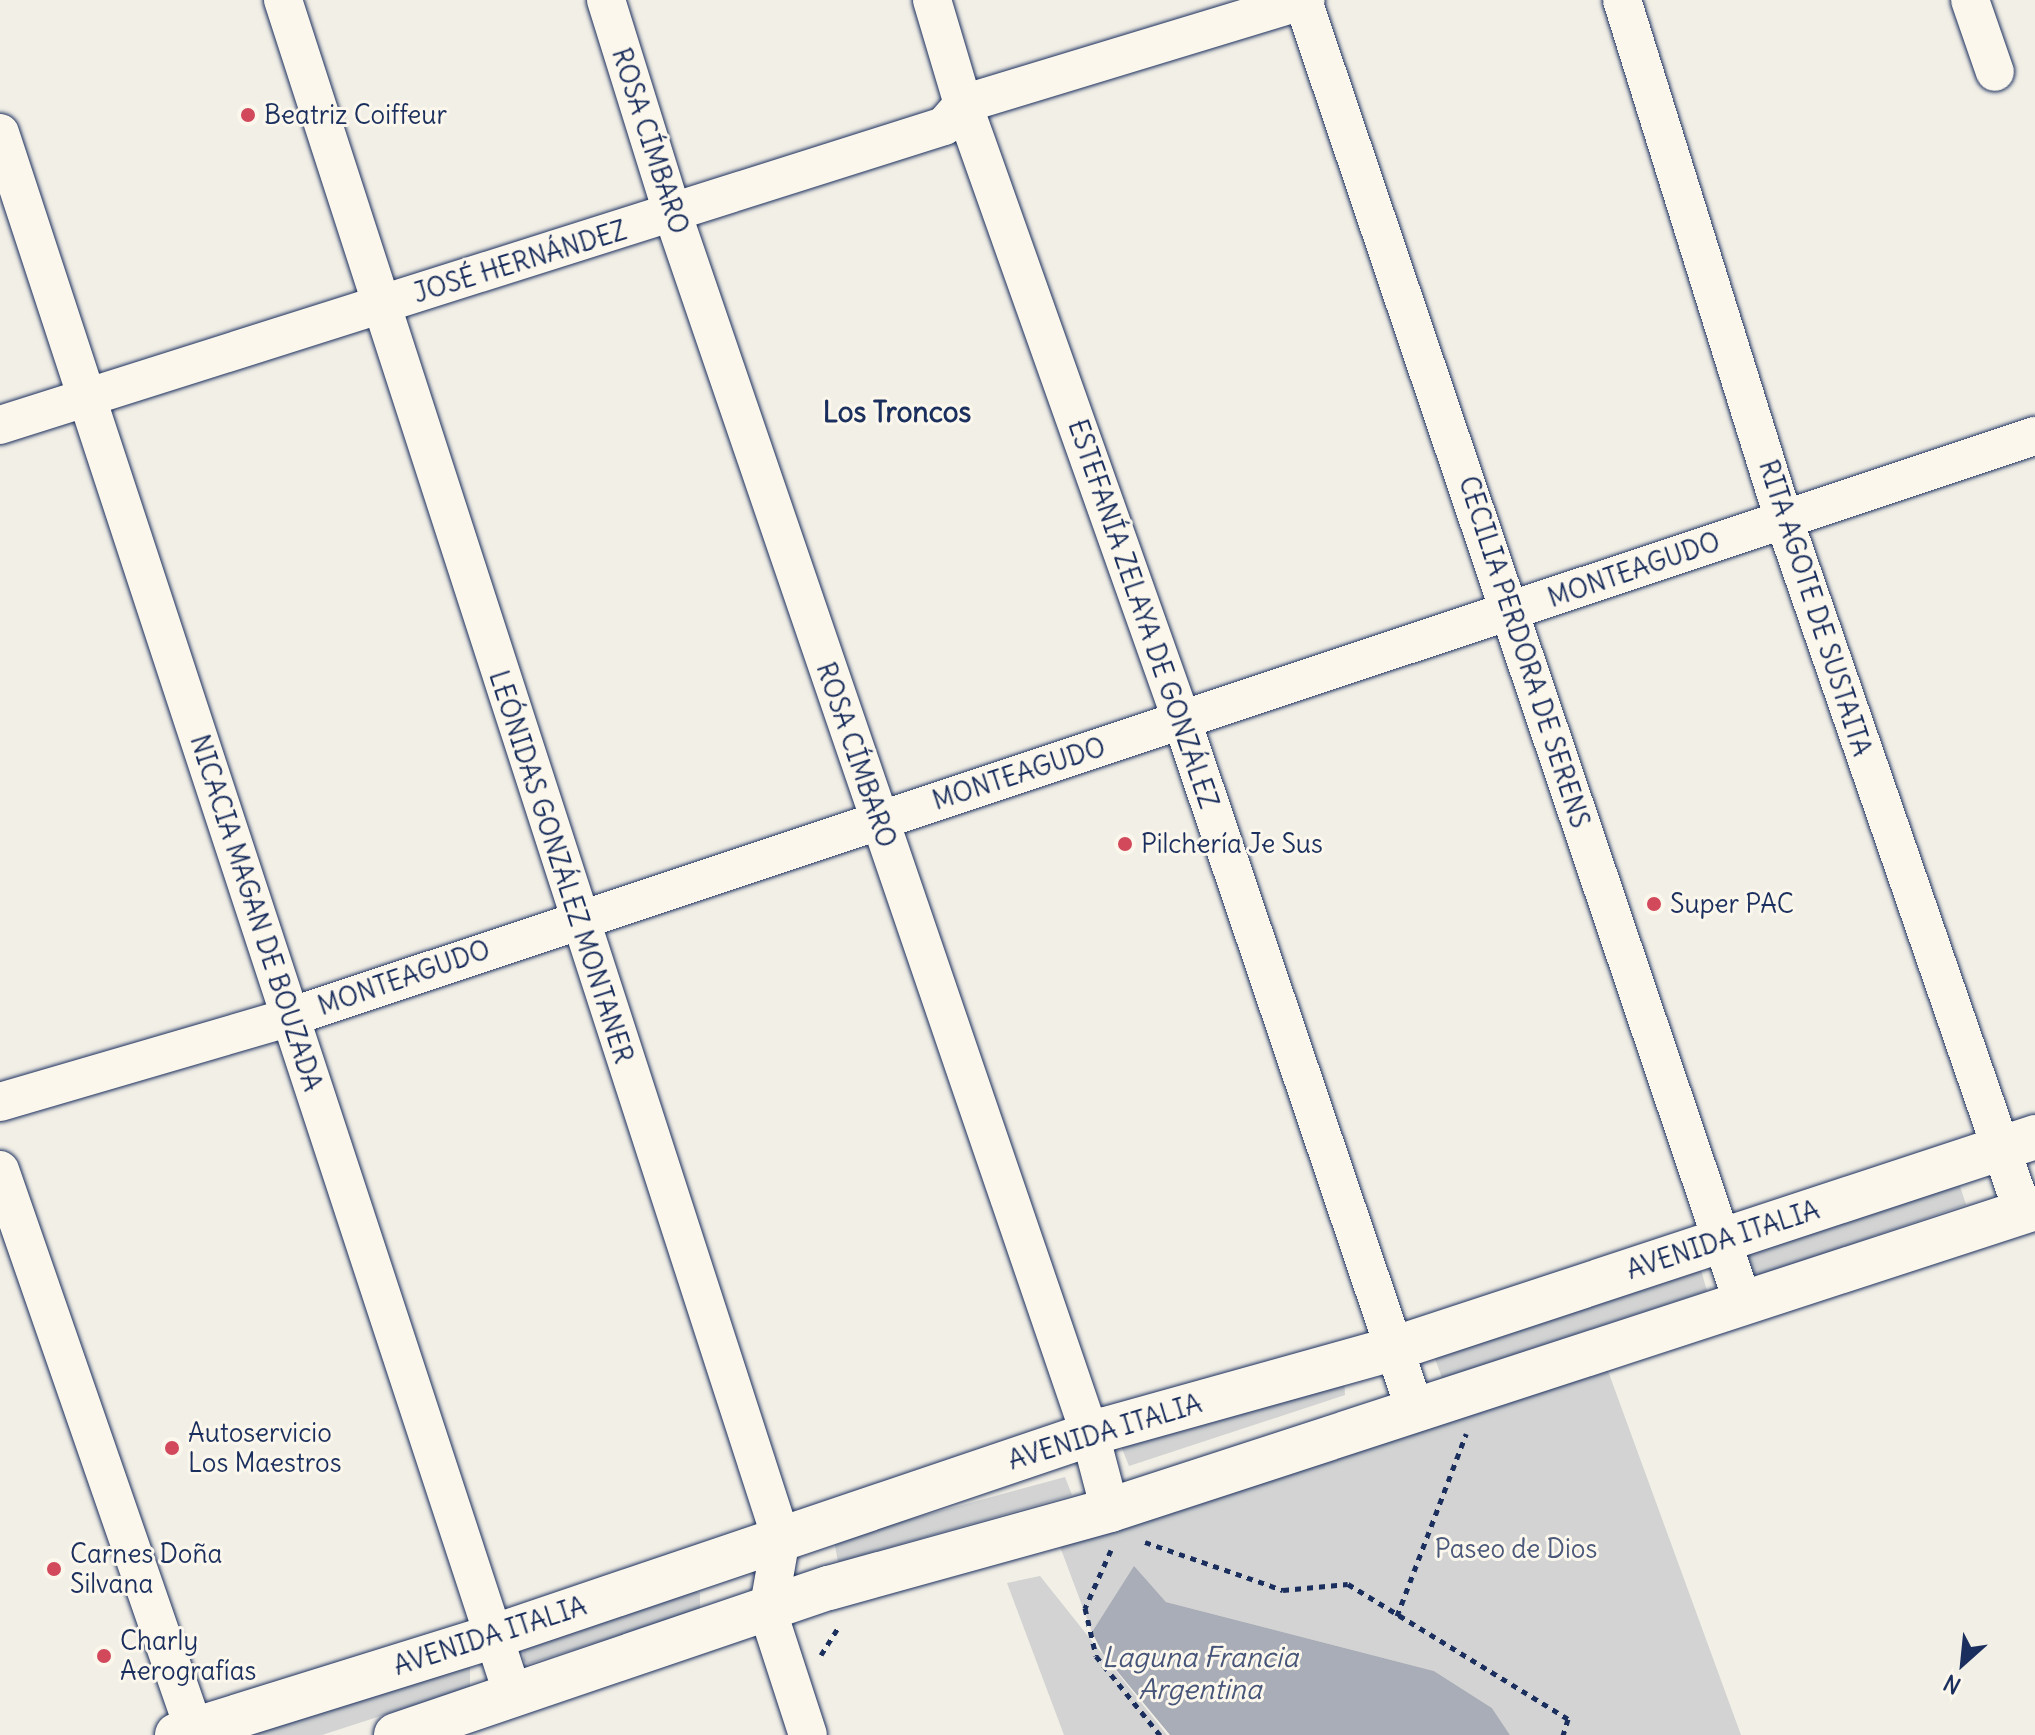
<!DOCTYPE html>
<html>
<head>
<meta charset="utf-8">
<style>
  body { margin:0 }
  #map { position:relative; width:2035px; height:1735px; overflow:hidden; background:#f2efe6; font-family:Delius,sans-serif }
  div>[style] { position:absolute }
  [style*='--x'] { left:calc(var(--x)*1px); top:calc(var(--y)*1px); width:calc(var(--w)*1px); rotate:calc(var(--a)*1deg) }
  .green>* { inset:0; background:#d2d3d2; transform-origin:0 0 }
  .water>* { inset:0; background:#a9adb7 }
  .path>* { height:5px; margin-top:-2.5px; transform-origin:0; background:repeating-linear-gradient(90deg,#1b2f5e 0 6px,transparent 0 12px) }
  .roads { filter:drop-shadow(0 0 2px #1b2f5e) drop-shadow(0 0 2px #1b2f5e) }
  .street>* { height:38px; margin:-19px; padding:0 19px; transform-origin:19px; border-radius:19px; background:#fbf7ec }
  .secondary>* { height:44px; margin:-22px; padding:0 22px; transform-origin:22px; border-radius:22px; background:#fbf7ec }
  .dots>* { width:22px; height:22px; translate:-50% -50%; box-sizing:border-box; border:4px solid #fbf7ec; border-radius:50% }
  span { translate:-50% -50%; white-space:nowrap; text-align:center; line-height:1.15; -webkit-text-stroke:6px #fbf7ec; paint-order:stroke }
  .poi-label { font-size:26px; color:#1b2f5e }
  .left { translate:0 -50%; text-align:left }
  .street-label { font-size:26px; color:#1b2f5e }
  .park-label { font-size:26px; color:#49587b }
  .neighbourhood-label { font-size:28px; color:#1b2f5e; font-weight:700 }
  .water-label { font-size:28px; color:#465579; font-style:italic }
  .north { position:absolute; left:1923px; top:1623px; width:80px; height:80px; -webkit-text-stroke:6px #fbf7ec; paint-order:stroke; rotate:207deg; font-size:22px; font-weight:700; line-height:32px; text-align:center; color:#1b2f5e }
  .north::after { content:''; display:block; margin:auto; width:28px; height:36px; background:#1b2f5e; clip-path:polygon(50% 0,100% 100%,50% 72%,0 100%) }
</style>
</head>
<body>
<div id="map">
  <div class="green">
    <i style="left:1957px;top:1178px;width:28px;height:225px;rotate:71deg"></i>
    <i style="clip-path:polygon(1701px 1270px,1707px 1291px,1442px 1378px,1433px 1353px)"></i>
    <i style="clip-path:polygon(1604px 1360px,1741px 1735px,1510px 1735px,1492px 1708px,1434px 1671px,1166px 1602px,1134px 1567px,1092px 1632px,1059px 1544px)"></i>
    <i style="clip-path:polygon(1344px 1376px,1345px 1395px,1129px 1466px,1121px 1446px)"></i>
    <i style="clip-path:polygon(1065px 1477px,1072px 1495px,838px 1562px,834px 1540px)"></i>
    <i style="clip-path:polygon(1040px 1576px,1167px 1735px,1064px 1735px,1007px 1583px)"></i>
    <i style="clip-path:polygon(692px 1590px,700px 1593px,700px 1610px,528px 1664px,524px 1661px,523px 1646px)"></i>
    <i style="clip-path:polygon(460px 1665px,470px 1667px,470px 1687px,322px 1735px,251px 1735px)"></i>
  </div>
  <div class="water">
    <i style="clip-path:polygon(1134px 1566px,1166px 1602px,1434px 1671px,1492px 1708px,1510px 1735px,1170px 1735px,1103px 1654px,1092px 1632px)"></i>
  </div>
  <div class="path">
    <i style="--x:1145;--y:1542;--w:146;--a:19.2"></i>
    <i style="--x:1283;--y:1590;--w:65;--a:-5.3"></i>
    <i style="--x:1348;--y:1584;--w:258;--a:31.5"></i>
    <i style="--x:1568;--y:1719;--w:17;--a:107"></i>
    <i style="--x:1111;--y:1550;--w:64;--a:114.1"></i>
    <i style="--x:1085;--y:1608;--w:49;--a:77.1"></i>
    <i style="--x:1096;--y:1656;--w:102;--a:51"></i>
    <i style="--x:1397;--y:1616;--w:195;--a:-69.2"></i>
    <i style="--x:821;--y:1655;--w:31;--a:-58"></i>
  </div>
  <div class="roads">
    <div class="street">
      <i style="--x:283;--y:0;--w:1617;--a:72.06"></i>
      <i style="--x:781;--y:1538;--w:75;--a:100"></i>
      <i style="--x:768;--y:1612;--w:129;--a:72"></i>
      <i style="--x:606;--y:0;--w:225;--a:72.7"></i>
      <i style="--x:673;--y:215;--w:1288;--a:71.12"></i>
      <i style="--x:1090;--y:1434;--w:79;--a:75.3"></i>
      <i style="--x:932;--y:0;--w:109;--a:73.4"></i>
      <i style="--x:963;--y:104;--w:655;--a:70.46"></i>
      <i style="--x:1182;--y:721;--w:727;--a:71.32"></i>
      <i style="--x:1622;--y:0;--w:541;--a:72.7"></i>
      <i style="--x:1783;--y:517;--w:735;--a:70.95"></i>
      <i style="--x:1970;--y:0;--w:76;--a:70.9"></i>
      <i style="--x:1303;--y:1;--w:1374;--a:71.33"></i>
      <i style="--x:0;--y:133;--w:1641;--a:71.82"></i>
      <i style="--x:0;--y:425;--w:990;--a:-17.57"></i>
      <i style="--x:944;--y:126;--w:29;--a:-49"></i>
      <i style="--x:963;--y:104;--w:358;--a:-16.9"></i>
      <i style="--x:0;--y:1102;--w:302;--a:-16.3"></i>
      <i style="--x:290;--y:1017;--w:1839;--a:-18.42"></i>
      <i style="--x:0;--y:1170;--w:598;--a:70.87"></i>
    </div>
    <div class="secondary">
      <i style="--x:177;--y:1735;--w:333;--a:-17.3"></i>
      <i style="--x:495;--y:1636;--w:645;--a:-18.72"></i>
      <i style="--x:1106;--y:1429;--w:301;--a:-15.6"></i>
      <i style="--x:1396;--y:1348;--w:673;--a:-18.27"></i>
      <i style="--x:396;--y:1735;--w:457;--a:-18.8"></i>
      <i style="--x:829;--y:1588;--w:292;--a:-15.5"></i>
      <i style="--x:1110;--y:1510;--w:973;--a:-18.08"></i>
    </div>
  </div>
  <div class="dots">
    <i style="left:248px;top:115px;background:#d1495b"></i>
    <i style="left:1125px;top:844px;background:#d1495b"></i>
    <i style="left:1654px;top:904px;background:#d1495b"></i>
    <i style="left:172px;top:1448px;background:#d1495b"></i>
    <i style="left:54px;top:1569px;background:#d1495b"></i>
    <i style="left:104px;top:1656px;background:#d1495b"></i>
  </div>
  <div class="poi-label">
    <span class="left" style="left:264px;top:115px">Beatriz Coiffeur</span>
    <span class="left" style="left:1141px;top:844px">Pilchería Je Sus</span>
    <span class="left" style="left:1670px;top:904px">Super PAC</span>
    <span class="left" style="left:188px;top:1448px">Autoservicio<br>Los Maestros</span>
    <span class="left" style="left:70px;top:1569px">Carnes Doña<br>Silvana</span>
    <span class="left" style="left:120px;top:1656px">Charly<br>Aerografías</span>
  </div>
  <div class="street-label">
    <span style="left:650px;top:141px;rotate:72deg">ROSA CÍMBARO</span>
    <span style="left:520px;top:262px;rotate:-17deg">JOSÉ HERNÁNDEZ</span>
    <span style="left:1634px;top:570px;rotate:-19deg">MONTEAGUDO</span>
    <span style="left:1815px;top:608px;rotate:72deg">RITA AGOTE DE SUSTAITA</span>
    <span style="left:1143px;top:614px;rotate:71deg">ESTEFANÍA ZELAYA DE GONZÁLEZ</span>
    <span style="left:1524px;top:652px;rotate:72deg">CECILIA PERDORA DE SERENS</span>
    <span style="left:856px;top:755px;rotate:71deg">ROSA CÍMBARO</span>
    <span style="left:1019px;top:774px;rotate:-18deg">MONTEAGUDO</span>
    <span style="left:561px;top:867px;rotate:72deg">LEÓNIDAS GONZÁLEZ MONTANER</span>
    <span style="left:256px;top:913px;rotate:72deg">NICACIA MAGAN DE BOUZADA</span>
    <span style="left:404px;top:978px;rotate:-19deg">MONTEAGUDO</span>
    <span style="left:1723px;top:1240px;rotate:-18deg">AVENIDA ITALIA</span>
    <span style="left:1105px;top:1432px;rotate:-17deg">AVENIDA ITALIA</span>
    <span style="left:490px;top:1636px;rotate:-18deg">AVENIDA ITALIA</span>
  </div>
  <div class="park-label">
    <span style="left:1516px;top:1549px">Paseo de Dios</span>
  </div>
  <div class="neighbourhood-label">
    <span style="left:897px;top:412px">Los Troncos</span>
  </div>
  <div class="water-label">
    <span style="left:1200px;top:1673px">Laguna Francia<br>Argentina</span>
  </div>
  <div class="north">N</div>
</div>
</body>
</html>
